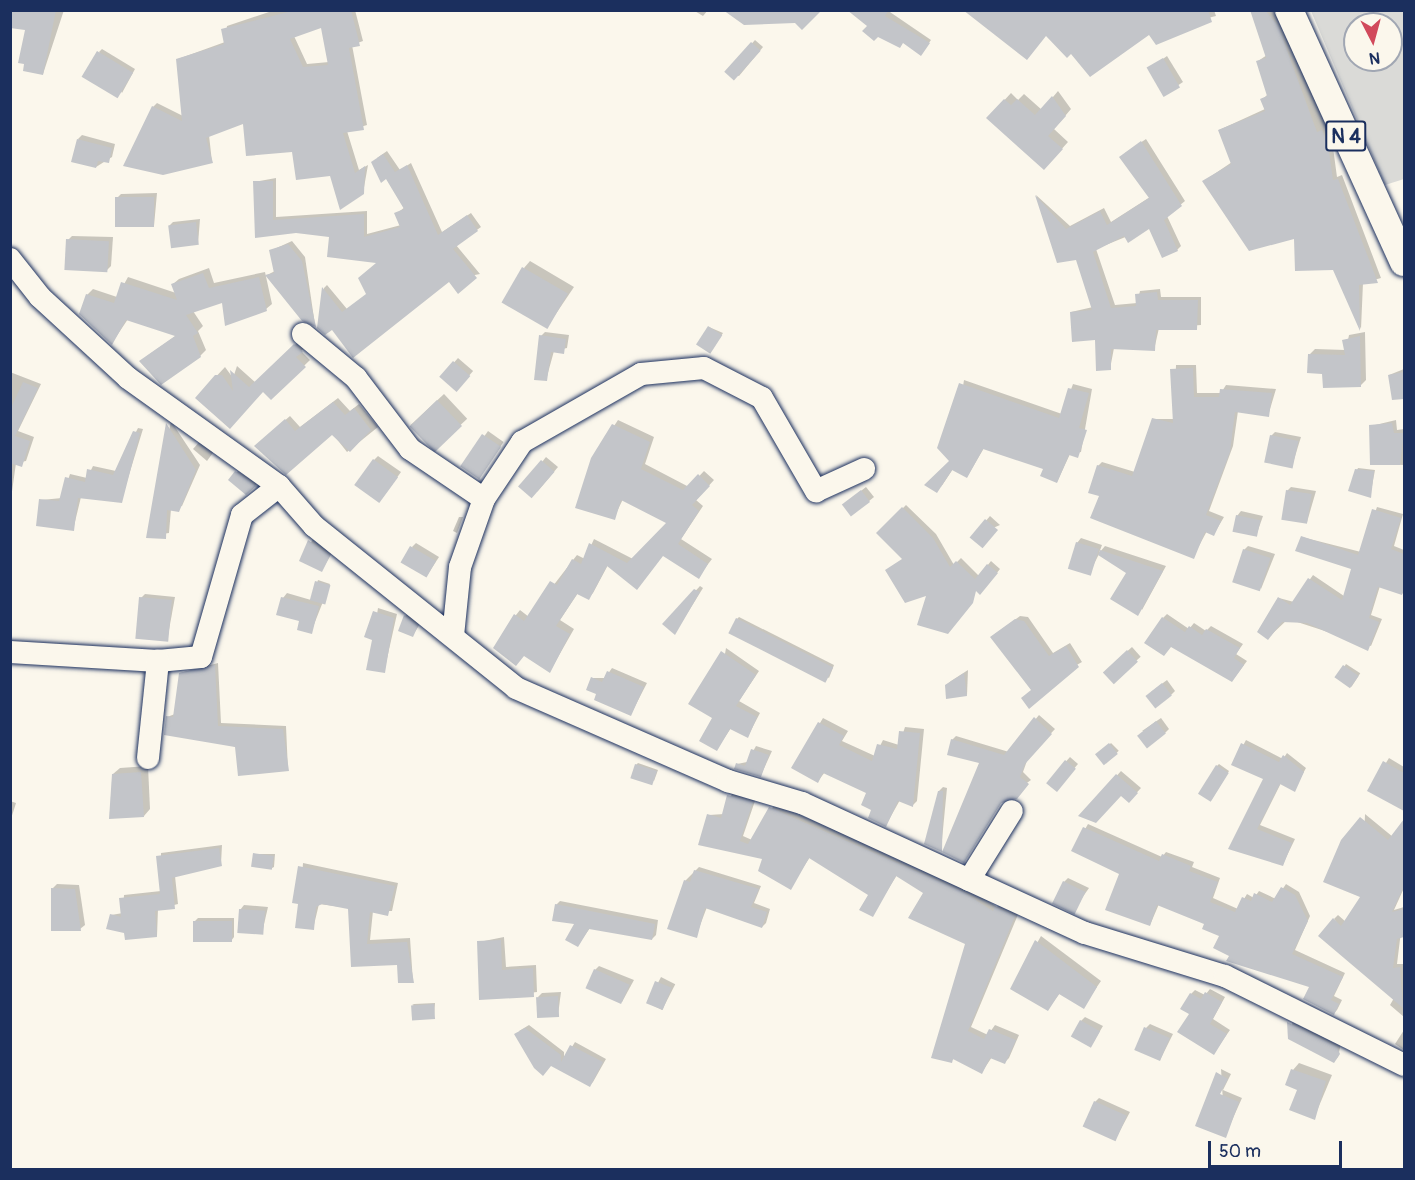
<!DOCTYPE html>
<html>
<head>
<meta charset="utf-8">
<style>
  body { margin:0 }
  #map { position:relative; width:1415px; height:1180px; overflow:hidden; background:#fbf7ec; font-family:Pangolin,sans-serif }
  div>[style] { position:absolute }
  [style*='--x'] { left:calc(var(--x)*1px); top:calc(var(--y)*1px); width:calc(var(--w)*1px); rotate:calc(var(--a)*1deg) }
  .green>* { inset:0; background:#dadad7 }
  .shadow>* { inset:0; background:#0003; transform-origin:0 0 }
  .building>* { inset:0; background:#c3c5c9; transform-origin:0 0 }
  .roads { filter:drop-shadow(0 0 2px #1b2f5e) drop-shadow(0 0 2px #1b2f5e) }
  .minor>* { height:22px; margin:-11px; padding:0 11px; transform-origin:11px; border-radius:11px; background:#fbf7ec }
  .major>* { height:28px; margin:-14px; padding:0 14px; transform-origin:14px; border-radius:14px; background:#fbf7ec }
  span { translate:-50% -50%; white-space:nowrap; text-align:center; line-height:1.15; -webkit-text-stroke:5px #fbf7ec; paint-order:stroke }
  .shield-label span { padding:2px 4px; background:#fbf7ec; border:2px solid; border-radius:4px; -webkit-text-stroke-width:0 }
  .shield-label { font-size:20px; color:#1b2f5e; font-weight:700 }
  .frame { position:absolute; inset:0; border:12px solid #1b2f5e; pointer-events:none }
  .north { position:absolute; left:1343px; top:12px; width:60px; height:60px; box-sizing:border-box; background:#fbf7ec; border:2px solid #a1a7b3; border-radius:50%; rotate:174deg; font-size:16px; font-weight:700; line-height:24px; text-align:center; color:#1b2f5e }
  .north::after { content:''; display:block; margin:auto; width:21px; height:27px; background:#d1495b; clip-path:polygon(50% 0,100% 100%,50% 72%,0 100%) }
  .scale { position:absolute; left:1208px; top:1141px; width:134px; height:27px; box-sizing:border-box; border:3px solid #1b2f5e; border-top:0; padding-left:8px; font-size:18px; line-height:21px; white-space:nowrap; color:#1b2f5e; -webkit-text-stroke:4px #fbf7ec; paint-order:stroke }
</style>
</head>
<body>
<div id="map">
  <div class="green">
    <i style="clip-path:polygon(evenodd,1311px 11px,1404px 11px,1404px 179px,1385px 185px,1311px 11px,1355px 24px,1391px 24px,1391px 60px,1355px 60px,1355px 24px)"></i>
  </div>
  <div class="shadow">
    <i style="clip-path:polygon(10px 10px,64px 10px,43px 74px,26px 28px)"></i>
    <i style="clip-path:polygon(evenodd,275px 10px,355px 10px,363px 41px,352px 45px,367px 125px,347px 131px,359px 170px,368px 165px,363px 193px,244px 121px,209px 135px,212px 162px,153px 107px,157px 103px,183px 116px,178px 59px,225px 42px,227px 26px,275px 10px,323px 26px,329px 62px,307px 64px,294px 36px,323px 26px)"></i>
    <i style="clip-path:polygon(693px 10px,708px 10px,703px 16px)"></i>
    <i style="clip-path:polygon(887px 10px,931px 40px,923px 51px,869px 26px)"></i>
    <i style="clip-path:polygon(966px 10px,1214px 10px,1216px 16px,1071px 52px,1046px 35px)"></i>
    <i style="clip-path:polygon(1251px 10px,1278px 10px,1332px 140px,1337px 177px,1342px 175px,1381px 278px,1363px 283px,1361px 329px,1334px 268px,1295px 237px,1204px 181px,1232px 162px,1219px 130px,1265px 109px,1262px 100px,1268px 94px,1258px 61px,1267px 55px)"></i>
    <i style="clip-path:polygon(755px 40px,763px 47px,739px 76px,727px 72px)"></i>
    <i style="clip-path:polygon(102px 49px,135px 69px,122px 93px,99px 52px)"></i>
    <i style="clip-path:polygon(1167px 56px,1183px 82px,1165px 94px,1153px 66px)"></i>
    <i style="clip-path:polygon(1058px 91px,1071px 109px,1054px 129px,1068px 142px,1050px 162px,988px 118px,1011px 93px,1018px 100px,1024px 94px,1042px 110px)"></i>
    <i style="clip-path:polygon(82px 135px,115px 144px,112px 157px,96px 167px,78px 139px)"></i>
    <i style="clip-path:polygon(1146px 139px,1185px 201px,1167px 216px,1181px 246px,1177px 250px,1150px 227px,1096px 249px,1115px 305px,1137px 303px,1140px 291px,1160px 289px,1161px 297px,1201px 297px,1201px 325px,1159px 328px,1154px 350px,1114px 348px,1110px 369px,1097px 339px,1071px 312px,1093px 307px,1077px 258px,1058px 262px,1036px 195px,1070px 226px,1104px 208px,1111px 222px,1150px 197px,1125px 153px)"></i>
    <i style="clip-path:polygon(387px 151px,400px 170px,411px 163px,442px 232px,471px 213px,481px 227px,456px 245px,480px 274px,449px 280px,332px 327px,319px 327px,324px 288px,327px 285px,347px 309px,368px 294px,379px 262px,331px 236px,296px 231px,256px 236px,254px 182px,276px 178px,276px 217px,367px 211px,367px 234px,401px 225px,396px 214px,405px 207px,377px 158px)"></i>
    <i style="clip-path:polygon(157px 193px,154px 226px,117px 198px,121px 194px)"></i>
    <i style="clip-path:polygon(200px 219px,198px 244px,169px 226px,173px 222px)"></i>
    <i style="clip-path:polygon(72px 236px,113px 237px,111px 266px,107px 270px,68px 240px)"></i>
    <i style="clip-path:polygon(292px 241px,305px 257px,315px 325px,267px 275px,275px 271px,270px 251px)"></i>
    <i style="clip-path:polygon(530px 261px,574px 287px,547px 327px,524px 268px)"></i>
    <i style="clip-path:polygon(209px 268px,214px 283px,265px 272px,272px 304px,266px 309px,223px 301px,193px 311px,203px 326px,198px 331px,206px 350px,200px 356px,147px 356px,177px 335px,128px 319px,112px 343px,87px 295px,93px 289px,117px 297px,128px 277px,176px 293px,173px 284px,179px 279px)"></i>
    <i style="clip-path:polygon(709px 327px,723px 333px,712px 350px)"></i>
    <i style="clip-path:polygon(545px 332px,569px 335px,567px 348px,554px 351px,546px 380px,541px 336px)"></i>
    <i style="clip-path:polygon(1365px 332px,1366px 380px,1361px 385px,1324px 372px,1310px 354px,1315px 349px,1346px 350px,1349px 335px)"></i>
    <i style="clip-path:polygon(301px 339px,308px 345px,301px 351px,310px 360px,271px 398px,264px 390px,197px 397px,225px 367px,233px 378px,237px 366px,256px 383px)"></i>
    <i style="left:458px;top:358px;width:20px;height:24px;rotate:41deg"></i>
    <i style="clip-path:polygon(1176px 365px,1196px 365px,1197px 393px,1221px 393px,1226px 385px,1276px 389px,1268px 416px,1238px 411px,1233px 446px,1209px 511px,1224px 517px,1214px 534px,1207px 531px,1193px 557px,1101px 495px,1098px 466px,1102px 462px,1135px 472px,1153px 419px,1174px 419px)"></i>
    <i style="clip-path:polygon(1404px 369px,1404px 397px,1393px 399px,1389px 375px)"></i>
    <i style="clip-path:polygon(10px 372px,41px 384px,18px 431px,34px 437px,26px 461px,16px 463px,10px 506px)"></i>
    <i style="clip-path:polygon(964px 380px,1062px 414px,1073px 384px,1092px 389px,1081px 452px,1070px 454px,1057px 482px,1045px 469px,984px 448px,967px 477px,953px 469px,941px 487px,951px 461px)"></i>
    <i style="left:444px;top:394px;width:34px;height:46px;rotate:47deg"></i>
    <i style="clip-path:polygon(338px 398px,350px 411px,359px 404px,378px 427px,347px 452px,332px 433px,261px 441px,290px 416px,300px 427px)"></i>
    <i style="clip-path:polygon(618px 420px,654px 437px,645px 464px,689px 487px,704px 471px,714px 480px,696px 500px,703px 506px,681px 539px,712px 559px,698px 577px,663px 554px,641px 583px,608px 565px,593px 593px,588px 598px,578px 593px,560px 620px,574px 629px,550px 671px,524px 654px,495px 648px,516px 615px,520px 610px,529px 617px,573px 560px,577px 555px,585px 559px,594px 539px,633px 559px,669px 522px,623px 499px,614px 518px,592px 459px)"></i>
    <i style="clip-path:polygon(1396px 420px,1397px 430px,1404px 429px,1404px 465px,1372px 464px,1371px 426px)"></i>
    <i style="clip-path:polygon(171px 421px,200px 465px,182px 506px,171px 509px,169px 533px,148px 536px)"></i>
    <i style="clip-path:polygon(138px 428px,143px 429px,121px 501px,81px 497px,73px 530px,41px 500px,62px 498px,70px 474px,87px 478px,93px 466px,116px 471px)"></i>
    <i style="left:488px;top:431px;width:19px;height:44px;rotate:35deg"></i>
    <i style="clip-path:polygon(1275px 432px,1301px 437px,1292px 466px,1271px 436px)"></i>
    <i style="clip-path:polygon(201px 440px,215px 450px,207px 461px,193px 449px)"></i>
    <i style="clip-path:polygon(378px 456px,401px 472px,383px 497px,374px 460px)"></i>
    <i style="clip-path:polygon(546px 457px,558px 467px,537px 492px,542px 462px)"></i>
    <i style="clip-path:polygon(1358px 468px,1375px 470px,1370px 497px,1357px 470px)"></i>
    <i style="clip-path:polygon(238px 471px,257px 484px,246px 493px,230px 480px)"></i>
    <i style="clip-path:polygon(866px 487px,874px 497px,852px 515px,848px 501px)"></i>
    <i style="clip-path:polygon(1291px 487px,1316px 491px,1307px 522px,1287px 491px)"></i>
    <i style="clip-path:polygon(906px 505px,936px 534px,954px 565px,961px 558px,979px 576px,991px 561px,1000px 569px,983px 590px,928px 594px,887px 570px,904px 559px,878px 533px)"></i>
    <i style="clip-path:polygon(1377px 507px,1403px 514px,1394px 546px,1404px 550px,1404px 594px,1380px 586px,1371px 615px,1382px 619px,1371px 646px,1288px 619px,1268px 638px,1279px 598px,1294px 602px,1313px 575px,1344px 596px,1353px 568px,1302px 537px,1361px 552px)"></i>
    <i style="clip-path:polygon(1241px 511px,1263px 516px,1256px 536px,1237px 516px)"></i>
    <i style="clip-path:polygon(990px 516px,1000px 525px,972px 537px)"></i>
    <i style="clip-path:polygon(459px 517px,463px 517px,457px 533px,453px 531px)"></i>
    <i style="clip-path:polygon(314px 537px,333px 551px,322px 570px,301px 561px)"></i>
    <i style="clip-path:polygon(1081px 538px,1102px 545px,1099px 553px,1105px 546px,1166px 566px,1142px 610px,1128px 572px,1099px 554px,1089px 574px,1077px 543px)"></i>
    <i style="clip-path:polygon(416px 543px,439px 557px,426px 577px,412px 547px)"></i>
    <i style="clip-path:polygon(1248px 546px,1275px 554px,1261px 589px,1244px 550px)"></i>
    <i style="clip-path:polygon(318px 580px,330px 584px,311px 632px,283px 598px,287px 593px,311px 600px)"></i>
    <i style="clip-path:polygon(700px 586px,703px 588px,675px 633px,665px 624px)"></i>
    <i style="clip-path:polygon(145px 594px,175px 597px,167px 641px,141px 598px)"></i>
    <i style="clip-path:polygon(378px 608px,397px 614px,384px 672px,373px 639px)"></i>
    <i style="clip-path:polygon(409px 612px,421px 622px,413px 635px,405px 616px)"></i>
    <i style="clip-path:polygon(1167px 614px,1189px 629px,1194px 623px,1206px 631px,1211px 626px,1243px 644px,1236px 654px,1247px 661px,1235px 677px,1163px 618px)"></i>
    <i style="clip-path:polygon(1020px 616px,1028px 617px,1053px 653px,1070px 643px,1082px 662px,1032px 690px,995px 634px)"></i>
    <i style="clip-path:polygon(739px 617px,834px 665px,829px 678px,737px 619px)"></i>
    <i style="left:1132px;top:647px;width:13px;height:36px;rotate:48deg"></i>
    <i style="clip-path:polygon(726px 648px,759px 671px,739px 701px,760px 713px,748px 736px,731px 728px,717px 749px,714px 718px)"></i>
    <i style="clip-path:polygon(218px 663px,221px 723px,286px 726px,288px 770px,167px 717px,175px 714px,180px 673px)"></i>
    <i style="left:1346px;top:664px;width:17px;height:16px;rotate:33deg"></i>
    <i style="clip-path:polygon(612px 668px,647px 683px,631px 714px,598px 694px,593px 678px,605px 678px)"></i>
    <i style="clip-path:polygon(968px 670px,967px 695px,946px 685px,951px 681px)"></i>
    <i style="clip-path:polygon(1167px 680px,1175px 691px,1171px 695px,1151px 692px)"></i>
    <i style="clip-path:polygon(1039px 715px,1055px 729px,1028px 758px,1023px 772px,1031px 780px,1002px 801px,967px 857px,981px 762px,952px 740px,956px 736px,1009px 752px)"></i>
    <i style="clip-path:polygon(823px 718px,848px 731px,842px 741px,875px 756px,883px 740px,899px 745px,905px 727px,924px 729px,917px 801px,913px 805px,900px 800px,886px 825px,868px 792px,825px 772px,818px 781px,793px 768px)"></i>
    <i style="clip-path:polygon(1161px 718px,1169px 729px,1165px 733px,1142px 731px)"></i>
    <i style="clip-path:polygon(1246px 740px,1283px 759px,1287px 753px,1306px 768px,1294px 790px,1281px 783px,1260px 825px,1295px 839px,1283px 864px,1230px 848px,1265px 778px,1233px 764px)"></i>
    <i style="left:1111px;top:743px;width:11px;height:18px;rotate:45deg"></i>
    <i style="clip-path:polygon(756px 746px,772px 751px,761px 775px,737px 764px,747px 762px)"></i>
    <i style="clip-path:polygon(1070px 757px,1078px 764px,1059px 786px,1047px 783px)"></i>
    <i style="clip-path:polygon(1389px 758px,1404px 767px,1404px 809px,1369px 790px)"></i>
    <i style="clip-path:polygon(638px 763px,658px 770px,654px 781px,636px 765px)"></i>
    <i style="clip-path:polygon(1219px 764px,1229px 771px,1212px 799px,1217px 766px)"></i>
    <i style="clip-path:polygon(148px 766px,150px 809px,144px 816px,113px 774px,120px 768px)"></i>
    <i style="clip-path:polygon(1121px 771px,1141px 788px,1129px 801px,1121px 794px,1081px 816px)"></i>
    <i style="clip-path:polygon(943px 787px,947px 788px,941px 850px,939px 791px)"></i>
    <i style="clip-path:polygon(733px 791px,756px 798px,743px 836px,752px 840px,775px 804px,968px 888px,997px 907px,1001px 903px,1019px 912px,971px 1027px,988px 1035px,995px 1025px,1019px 1035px,1009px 1058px,1005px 1062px,992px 1057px,982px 1072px,955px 1058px,951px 1061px,967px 943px,925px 893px,897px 875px,872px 915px,870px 894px,810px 857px,790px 888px,764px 858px,701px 844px,709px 815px,724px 814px)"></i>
    <i style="clip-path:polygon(10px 801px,16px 803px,10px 822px)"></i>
    <i style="clip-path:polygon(1365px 814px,1393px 837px,1404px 822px,1404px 853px,1398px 861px,1404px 888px,1394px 910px,1404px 907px,1397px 964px,1404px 964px,1404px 1017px,1390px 1005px,1394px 998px,1334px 919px,1338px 915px,1346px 922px,1362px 896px)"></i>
    <i style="clip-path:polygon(1088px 824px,1162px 857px,1166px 852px,1194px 862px,1192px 867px,1220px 878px,1213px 898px,1238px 909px,1247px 894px,1254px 898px,1259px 891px,1276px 899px,1286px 884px,1299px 892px,1310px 916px,1295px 950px,1345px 973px,1334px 996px,1342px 1000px,1337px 1010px,1334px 1013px,1311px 987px,1231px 955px,1221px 935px,1206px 923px,1159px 904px,1150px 925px,1121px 873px,1073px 850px)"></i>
    <i style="clip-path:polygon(222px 845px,221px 864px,175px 876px,178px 904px,158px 909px,157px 936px,126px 932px,111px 915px,123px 913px,124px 895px,161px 891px,161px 853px)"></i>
    <i style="clip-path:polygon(254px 854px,275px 854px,274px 867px,272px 868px)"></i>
    <i style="clip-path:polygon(303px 863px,398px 883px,392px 911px,373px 911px,370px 940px,410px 938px,413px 982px,399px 963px,353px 965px,349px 908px,319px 904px,313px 929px,300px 903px)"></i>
    <i style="clip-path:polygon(699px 867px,761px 886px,754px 903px,770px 909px,766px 923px,762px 927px,707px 907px,696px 936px,685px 881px)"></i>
    <i style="clip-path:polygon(1068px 878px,1089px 888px,1073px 911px,1064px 882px)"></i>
    <i style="clip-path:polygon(57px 884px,79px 885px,85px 925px,80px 929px,53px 888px)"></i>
    <i style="clip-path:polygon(560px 901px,658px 920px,656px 935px,652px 939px,590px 928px,578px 945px,577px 923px,556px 905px)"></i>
    <i style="clip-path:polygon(244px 905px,268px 907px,262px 933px,240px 910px)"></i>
    <i style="clip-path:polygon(198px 918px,234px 918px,234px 937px,231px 941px,195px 921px)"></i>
    <i style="clip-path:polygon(1041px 936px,1101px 981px,1083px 1007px,1060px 993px,1048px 1009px,1012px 988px)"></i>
    <i style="clip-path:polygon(504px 937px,506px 967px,536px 965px,537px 992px,481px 999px,479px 942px)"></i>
    <i style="clip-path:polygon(599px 966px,634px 980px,622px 1002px,595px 970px)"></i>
    <i style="left:661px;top:977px;width:16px;height:29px;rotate:27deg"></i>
    <i style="clip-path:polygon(1210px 989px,1225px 997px,1213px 1019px,1230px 1030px,1214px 1053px,1191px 1013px,1191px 994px,1195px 990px,1205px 995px)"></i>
    <i style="clip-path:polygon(561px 992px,558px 1015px,538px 997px,542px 993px)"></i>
    <i style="clip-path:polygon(435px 1003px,434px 1017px,412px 1005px,414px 1004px)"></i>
    <i style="clip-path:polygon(1085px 1017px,1103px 1026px,1091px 1046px,1081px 1021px)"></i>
    <i style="clip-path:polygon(1293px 1019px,1341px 1043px,1338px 1057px,1334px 1061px,1290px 1038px)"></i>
    <i style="clip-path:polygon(1150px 1024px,1173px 1034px,1160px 1060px,1146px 1028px)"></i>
    <i style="clip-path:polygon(529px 1025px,564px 1052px,564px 1060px,575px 1042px,606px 1059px,593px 1082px,590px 1085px,519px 1031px)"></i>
    <i style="clip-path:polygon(1404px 1030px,1404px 1050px,1395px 1044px)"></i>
    <i style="clip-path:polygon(1299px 1063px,1332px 1075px,1314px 1118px,1293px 1070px)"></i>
    <i style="clip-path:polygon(1221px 1069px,1231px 1074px,1223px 1090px,1242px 1098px,1225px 1136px)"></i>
    <i style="clip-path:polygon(1099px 1098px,1130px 1112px,1115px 1140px,1095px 1102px)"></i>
  </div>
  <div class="building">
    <i style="clip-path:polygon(10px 10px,56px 10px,43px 75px,23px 71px,24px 64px,18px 63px,25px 30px,10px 28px)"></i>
    <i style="clip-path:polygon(evenodd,296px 10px,351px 10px,360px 46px,349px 48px,364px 130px,343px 133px,355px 173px,365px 166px,364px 194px,340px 210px,330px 176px,296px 180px,292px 152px,246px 156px,243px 124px,206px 138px,213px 163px,163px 175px,123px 166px,152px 106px,182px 121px,176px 59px,224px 44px,221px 29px,296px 10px,321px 28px,328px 65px,303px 67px,290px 39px,321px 28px)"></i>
    <i style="clip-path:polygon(723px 10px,822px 10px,802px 30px,795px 23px,744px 25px)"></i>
    <i style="clip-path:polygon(847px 10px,889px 10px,885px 16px,930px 43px,921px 56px,903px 43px,900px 48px,878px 37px,874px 41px,862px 31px,867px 26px)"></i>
    <i style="clip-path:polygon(963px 10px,1208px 10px,1212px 22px,1156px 45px,1149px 35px,1090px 77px,1071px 54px,1067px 58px,1046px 36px,1027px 60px)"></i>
    <i style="clip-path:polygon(1250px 10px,1265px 10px,1278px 26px,1317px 132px,1322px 130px,1328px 145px,1333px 180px,1338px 179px,1378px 283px,1359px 285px,1360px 331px,1333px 270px,1295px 271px,1294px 239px,1249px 251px,1202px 181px,1231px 164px,1218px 130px,1265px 111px,1260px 99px,1267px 96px,1256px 61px,1266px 58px)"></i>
    <i style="left:751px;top:42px;width:13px;height:40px;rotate:42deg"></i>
    <i style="left:97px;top:51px;width:42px;height:30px;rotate:31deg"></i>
    <i style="left:1163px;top:58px;width:34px;height:19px;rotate:60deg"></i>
    <i style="clip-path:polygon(1052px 96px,1066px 116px,1048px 136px,1063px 149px,1044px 170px,986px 118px,1004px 99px,1011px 105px,1017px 99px,1035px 115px)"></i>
    <i style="clip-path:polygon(77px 139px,112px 148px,109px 163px,98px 161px,96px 168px,71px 162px)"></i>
    <i style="clip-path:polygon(1141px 141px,1182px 206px,1164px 220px,1178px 251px,1162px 258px,1149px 229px,1128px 243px,1124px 236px,1093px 252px,1111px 308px,1136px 306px,1135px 294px,1157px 292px,1158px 300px,1198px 300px,1197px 330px,1156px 330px,1155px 351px,1111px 349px,1111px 370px,1096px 371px,1095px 340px,1072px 342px,1070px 312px,1092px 310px,1076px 260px,1057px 263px,1035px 195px,1066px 229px,1100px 211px,1107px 225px,1149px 198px,1119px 157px)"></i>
    <i style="clip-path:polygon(383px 154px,395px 172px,407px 165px,438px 235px,467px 215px,478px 231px,453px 249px,477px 278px,458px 294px,449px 282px,353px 358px,332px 330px,325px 335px,317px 328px,322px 287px,342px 312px,366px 294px,358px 278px,376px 263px,327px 257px,329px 237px,296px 233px,255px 238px,253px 181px,273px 181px,273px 220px,364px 214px,364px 237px,400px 227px,394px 213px,404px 209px,386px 179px,381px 183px,371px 162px)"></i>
    <i style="left:154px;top:197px;width:30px;height:39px;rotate:90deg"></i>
    <i style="left:196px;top:222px;width:23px;height:28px;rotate:83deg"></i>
    <i style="left:66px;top:239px;width:43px;height:31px;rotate:3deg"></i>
    <i style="clip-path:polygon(288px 244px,302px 261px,316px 327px,302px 321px,265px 275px,274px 273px,269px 250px)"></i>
    <i style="left:522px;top:267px;width:53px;height:41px;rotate:30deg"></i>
    <i style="clip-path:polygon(203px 273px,209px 288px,259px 277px,267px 311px,225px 326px,222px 303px,186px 315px,198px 333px,193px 336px,201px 357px,161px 385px,139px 361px,175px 336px,126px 320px,112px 345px,79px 314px,86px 294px,114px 303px,121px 282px,177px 300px,171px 284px)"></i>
    <i style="left:708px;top:326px;width:17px;height:22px;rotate:33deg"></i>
    <i style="clip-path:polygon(539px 335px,566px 339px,564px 354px,551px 352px,547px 381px,534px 380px)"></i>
    <i style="clip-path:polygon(1360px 336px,1361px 387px,1323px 388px,1322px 374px,1307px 373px,1308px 354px,1345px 355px,1342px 340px)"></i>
    <i style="clip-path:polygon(294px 344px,303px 352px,296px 357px,306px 367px,271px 400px,263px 392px,230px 429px,195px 398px,215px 375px,222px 375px,233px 391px,230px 370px,249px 387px)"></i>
    <i style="left:453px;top:361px;width:23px;height:21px;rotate:41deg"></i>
    <i style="clip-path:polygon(1193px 368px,1194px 397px,1219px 397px,1220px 389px,1272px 393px,1269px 417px,1235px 412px,1230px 452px,1206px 515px,1221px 521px,1214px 536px,1205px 532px,1194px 559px,1090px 518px,1099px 496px,1088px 493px,1097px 465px,1132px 476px,1152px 418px,1173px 423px,1170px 369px)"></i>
    <i style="clip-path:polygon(1404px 372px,1404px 399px,1392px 400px,1388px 375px)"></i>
    <i style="clip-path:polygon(23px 382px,38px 388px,15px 436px,30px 441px,22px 467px,10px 463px,10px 410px)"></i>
    <i style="clip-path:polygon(959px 383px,1059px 418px,1068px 388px,1089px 393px,1079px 428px,1087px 430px,1078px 458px,1069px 455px,1057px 483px,1040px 476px,1043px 469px,983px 449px,967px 478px,952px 470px,937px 493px,924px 485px,949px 461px,937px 448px)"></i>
    <i style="left:437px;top:400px;width:36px;height:38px;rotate:46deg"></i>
    <i style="clip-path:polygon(333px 402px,345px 415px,354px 408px,371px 430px,350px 452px,332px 435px,286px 475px,254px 446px,285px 419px,295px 431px)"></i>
    <i style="clip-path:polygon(166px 423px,196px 470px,179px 512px,167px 510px,166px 539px,146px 538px)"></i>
    <i style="clip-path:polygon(1392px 423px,1394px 433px,1404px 433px,1400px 465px,1370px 465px,1369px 425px)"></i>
    <i style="clip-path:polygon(612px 424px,650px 442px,641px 469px,683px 490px,698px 474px,710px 486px,692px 505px,699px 511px,678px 544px,708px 564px,699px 579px,663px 556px,637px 590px,607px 566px,589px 600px,577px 594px,556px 626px,570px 634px,550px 673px,524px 656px,516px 666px,493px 648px,514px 614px,524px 621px,550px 581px,557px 585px,572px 559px,581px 564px,589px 543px,627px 563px,666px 523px,621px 500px,615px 520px,575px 508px,591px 458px)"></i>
    <i style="clip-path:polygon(133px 431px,140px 433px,122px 503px,78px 498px,74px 531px,36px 526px,39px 499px,59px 501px,65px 477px,85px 482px,87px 469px,113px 475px)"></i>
    <i style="left:482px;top:434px;width:23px;height:39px;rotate:34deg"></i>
    <i style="left:1270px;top:435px;width:29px;height:28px;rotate:12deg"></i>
    <i style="left:373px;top:459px;width:31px;height:32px;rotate:36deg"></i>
    <i style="left:541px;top:460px;width:18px;height:35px;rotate:41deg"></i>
    <i style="clip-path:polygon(1355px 469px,1374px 471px,1371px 498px,1348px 491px)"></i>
    <i style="clip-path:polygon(235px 471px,256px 486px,246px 495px,228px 480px)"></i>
    <i style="left:861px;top:490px;width:15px;height:24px;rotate:53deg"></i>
    <i style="left:1286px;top:490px;width:26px;height:30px;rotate:9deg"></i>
    <i style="clip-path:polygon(902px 507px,933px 538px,950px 567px,956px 561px,975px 579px,987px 564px,998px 573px,980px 595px,976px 591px,973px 603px,948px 634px,917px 625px,926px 596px,905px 603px,885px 570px,902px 559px,876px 533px)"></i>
    <i style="clip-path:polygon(1372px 509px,1401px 518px,1391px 549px,1404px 554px,1404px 587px,1402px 595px,1378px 587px,1369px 618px,1379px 622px,1368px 651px,1307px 623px,1282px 622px,1268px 640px,1257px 632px,1278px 597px,1290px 605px,1308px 578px,1342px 600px,1351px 569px,1295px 551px,1301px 536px,1358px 555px)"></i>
    <i style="left:1236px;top:515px;width:25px;height:17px;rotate:12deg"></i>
    <i style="left:985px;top:519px;width:17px;height:24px;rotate:40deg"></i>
    <i style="clip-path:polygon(308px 540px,330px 556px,322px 572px,299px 561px)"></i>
    <i style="left:1076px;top:542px;width:24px;height:28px;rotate:17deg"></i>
    <i style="left:410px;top:546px;width:30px;height:19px;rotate:30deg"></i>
    <i style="left:1243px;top:549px;width:29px;height:35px;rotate:18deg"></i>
    <i style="clip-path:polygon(1100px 550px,1163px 571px,1138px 616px,1110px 599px,1126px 573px,1098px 555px)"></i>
    <i style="left:315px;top:581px;width:16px;height:20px;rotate:15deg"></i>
    <i style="clip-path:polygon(694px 589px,700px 592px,675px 635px,662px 624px)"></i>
    <i style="left:139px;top:597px;width:33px;height:42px;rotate:5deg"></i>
    <i style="clip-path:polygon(281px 597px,319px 606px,312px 634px,297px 630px,299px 621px,276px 615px)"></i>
    <i style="clip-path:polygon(373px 611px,394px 618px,385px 673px,366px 670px,372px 640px,364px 637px)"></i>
    <i style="clip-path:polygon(404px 615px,418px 626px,413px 637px,398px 631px)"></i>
    <i style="clip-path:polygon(1162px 617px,1185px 632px,1189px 626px,1202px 635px,1206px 629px,1240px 648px,1234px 658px,1244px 665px,1232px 682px,1171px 647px,1164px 656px,1144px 643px)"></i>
    <i style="left:736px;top:618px;width:109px;height:17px;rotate:27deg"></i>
    <i style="clip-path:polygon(1015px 619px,1024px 621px,1049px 656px,1066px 646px,1079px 667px,1029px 709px,1021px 698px,1031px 690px,990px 637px)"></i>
    <i style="left:1127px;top:650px;width:16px;height:33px;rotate:47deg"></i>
    <i style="clip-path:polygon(721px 651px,756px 675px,736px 706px,757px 717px,748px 738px,730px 729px,717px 751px,699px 741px,712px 718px,688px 704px)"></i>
    <i style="clip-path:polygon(215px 665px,218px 726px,283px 729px,289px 771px,238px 776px,235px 747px,164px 735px,166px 716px,173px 717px,179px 673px)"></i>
    <i style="left:1343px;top:665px;width:19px;height:15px;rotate:35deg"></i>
    <i style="clip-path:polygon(607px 671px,644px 687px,631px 716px,594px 700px,596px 694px,586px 690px,591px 677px,602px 682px)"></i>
    <i style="clip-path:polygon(964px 673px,967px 696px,946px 699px,945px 685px)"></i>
    <i style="left:1162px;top:683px;width:16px;height:21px;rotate:52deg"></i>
    <i style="clip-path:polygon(1034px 717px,1052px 734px,1025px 764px,1020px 777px,1029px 784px,1017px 799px,1001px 803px,964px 863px,942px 852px,979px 763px,947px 755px,951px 739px,1004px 755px)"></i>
    <i style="left:1156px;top:721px;width:16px;height:24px;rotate:52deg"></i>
    <i style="clip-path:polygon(818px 722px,844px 736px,839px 745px,872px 761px,877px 744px,897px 749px,899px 731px,920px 733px,913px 807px,898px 801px,886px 827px,868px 818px,871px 810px,861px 805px,866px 793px,823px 773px,818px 783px,791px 768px)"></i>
    <i style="left:1109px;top:743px;width:14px;height:18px;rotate:51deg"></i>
    <i style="clip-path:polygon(1241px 743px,1279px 762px,1283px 755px,1304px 772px,1295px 792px,1280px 784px,1257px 829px,1292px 843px,1283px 866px,1228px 849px,1263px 779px,1231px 765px)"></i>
    <i style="clip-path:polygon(751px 749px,769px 755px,761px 777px,734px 769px,736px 763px,745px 766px)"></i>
    <i style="left:1065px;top:760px;width:14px;height:30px;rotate:39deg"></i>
    <i style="clip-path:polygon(1383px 761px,1404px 773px,1404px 811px,1367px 791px)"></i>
    <i style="left:635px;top:764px;width:23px;height:15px;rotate:18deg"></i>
    <i style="left:1216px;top:765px;width:15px;height:34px;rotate:32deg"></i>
    <i style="clip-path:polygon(141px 772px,144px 817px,109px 819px,112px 774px)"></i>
    <i style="clip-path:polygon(1116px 774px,1138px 793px,1129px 803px,1121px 796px,1096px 823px,1078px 816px)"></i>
    <i style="clip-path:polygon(938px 791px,943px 791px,942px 852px,924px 844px)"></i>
    <i style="clip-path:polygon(727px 795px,753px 802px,740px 841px,748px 844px,769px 807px,963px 892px,993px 911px,995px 907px,1015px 916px,968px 1031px,984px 1039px,989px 1029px,1016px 1040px,1005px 1064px,990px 1058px,982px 1074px,953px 1059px,952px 1063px,931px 1058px,965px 944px,908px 918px,923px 893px,896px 876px,873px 917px,859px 910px,868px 895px,809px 858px,791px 890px,758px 871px,762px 859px,698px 845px,707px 814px,721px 818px)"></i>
    <i style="clip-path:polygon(1360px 817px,1388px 840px,1404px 819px,1404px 886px,1392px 912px,1404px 909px,1404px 937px,1397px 939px,1393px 968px,1400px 967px,1403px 1008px,1318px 936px,1333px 918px,1341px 926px,1360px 897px,1323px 882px,1341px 840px)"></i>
    <i style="clip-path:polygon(1083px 827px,1159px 861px,1162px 854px,1191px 866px,1189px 871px,1218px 882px,1210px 902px,1235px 912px,1242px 897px,1251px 901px,1254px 893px,1272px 902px,1281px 887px,1295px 895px,1308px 921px,1292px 954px,1343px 977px,1331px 1000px,1339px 1004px,1334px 1015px,1303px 999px,1309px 987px,1226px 961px,1229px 956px,1213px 948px,1219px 936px,1202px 929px,1204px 924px,1157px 905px,1150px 926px,1105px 910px,1119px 874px,1071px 851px)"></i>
    <i style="clip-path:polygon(219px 848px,222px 866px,172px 878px,175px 909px,155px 911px,157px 937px,125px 940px,124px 933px,106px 929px,110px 914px,121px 917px,119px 898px,160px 894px,156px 856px)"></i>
    <i style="left:253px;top:853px;width:21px;height:14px;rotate:8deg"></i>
    <i style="clip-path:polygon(298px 866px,395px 886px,388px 916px,370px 912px,367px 944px,407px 942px,414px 983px,398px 983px,397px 965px,351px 967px,348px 909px,322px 904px,316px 907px,314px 930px,295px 928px,298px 904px,292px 903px)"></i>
    <i style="clip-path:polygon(694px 870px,759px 889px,751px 907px,767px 912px,762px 928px,705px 908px,697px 938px,667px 929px,684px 880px,690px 882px)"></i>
    <i style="left:1063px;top:881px;width:25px;height:25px;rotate:26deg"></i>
    <i style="clip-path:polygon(51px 888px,75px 889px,81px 931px,51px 931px)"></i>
    <i style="clip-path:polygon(555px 904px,655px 924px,652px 940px,589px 929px,578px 947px,565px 940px,574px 924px,552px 921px)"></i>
    <i style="left:239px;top:909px;width:26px;height:24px;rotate:4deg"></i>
    <i style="left:193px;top:921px;width:39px;height:21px"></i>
    <i style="clip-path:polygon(501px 940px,502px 970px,533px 968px,534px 997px,479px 1000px,477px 941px)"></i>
    <i style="clip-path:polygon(1035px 940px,1097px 987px,1084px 1009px,1059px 994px,1048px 1011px,1010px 989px)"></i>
    <i style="left:594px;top:969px;width:39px;height:21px;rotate:24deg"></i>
    <i style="left:655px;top:981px;width:18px;height:24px;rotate:22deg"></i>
    <i style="clip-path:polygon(1205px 992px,1222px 1002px,1210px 1024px,1227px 1034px,1214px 1055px,1177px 1032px,1189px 1014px,1180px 1009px,1190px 993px,1201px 999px)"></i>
    <i style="left:558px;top:996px;width:21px;height:22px;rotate:87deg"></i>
    <i style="left:434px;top:1004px;width:15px;height:23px;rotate:86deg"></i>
    <i style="left:1080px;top:1020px;width:23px;height:19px;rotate:29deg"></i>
    <i style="clip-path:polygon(1287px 1022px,1337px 1047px,1340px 1054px,1334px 1063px,1288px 1039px)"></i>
    <i style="left:1144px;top:1027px;width:28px;height:25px;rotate:23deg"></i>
    <i style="clip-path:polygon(525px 1028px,561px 1055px,561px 1062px,570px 1045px,603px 1062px,590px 1087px,551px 1066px,543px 1076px,534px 1068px,514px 1034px)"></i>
    <i style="clip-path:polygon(1291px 1069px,1326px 1081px,1315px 1120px,1289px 1110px,1297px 1090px,1285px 1085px)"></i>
    <i style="clip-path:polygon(1216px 1072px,1228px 1079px,1220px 1094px,1239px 1102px,1226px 1138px,1195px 1126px)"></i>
    <i style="left:1094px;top:1101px;width:36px;height:28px;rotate:24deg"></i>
  </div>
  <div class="roads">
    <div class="minor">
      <i style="--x:10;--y:259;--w:48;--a:51.7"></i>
      <i style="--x:40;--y:297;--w:120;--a:42.6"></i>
      <i style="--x:128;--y:378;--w:186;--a:35.6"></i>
      <i style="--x:279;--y:486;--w:53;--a:48.8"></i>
      <i style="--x:314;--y:526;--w:259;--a:38.7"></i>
      <i style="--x:516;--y:688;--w:232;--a:23.7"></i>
      <i style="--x:728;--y:781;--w:77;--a:16.6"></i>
      <i style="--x:802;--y:803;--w:311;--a:24.7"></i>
      <i style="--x:1085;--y:933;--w:146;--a:17.1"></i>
      <i style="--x:1225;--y:976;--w:200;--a:26.4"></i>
      <i style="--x:303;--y:334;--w:69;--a:39.7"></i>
      <i style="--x:356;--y:378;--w:89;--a:52.7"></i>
      <i style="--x:410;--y:449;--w:89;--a:34"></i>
      <i style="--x:453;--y:636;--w:69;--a:-84.2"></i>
      <i style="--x:460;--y:567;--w:72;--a:-70.6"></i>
      <i style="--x:484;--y:499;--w:69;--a:-56.3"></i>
      <i style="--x:522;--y:442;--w:137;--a:-29.7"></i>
      <i style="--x:641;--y:374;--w:63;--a:-5.4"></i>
      <i style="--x:704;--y:368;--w:65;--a:27.3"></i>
      <i style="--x:762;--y:398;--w:108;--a:59.9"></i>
      <i style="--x:816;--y:491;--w:53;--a:-24.6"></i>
      <i style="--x:10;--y:652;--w:148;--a:3.5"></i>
      <i style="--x:158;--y:661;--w:43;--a:-5.3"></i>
      <i style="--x:201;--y:657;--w:148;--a:-73.9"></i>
      <i style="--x:242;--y:515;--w:47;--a:-38.1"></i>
      <i style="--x:148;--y:758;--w:98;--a:-84.1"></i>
      <i style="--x:969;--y:880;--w:81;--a:-58.1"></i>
    </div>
    <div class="major">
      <i style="--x:1289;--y:10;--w:277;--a:65.5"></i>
    </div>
  </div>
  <div class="shield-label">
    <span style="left:1346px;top:136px">N 4</span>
  </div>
  <div class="frame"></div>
  <div class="north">N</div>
  <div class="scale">50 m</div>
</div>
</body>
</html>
